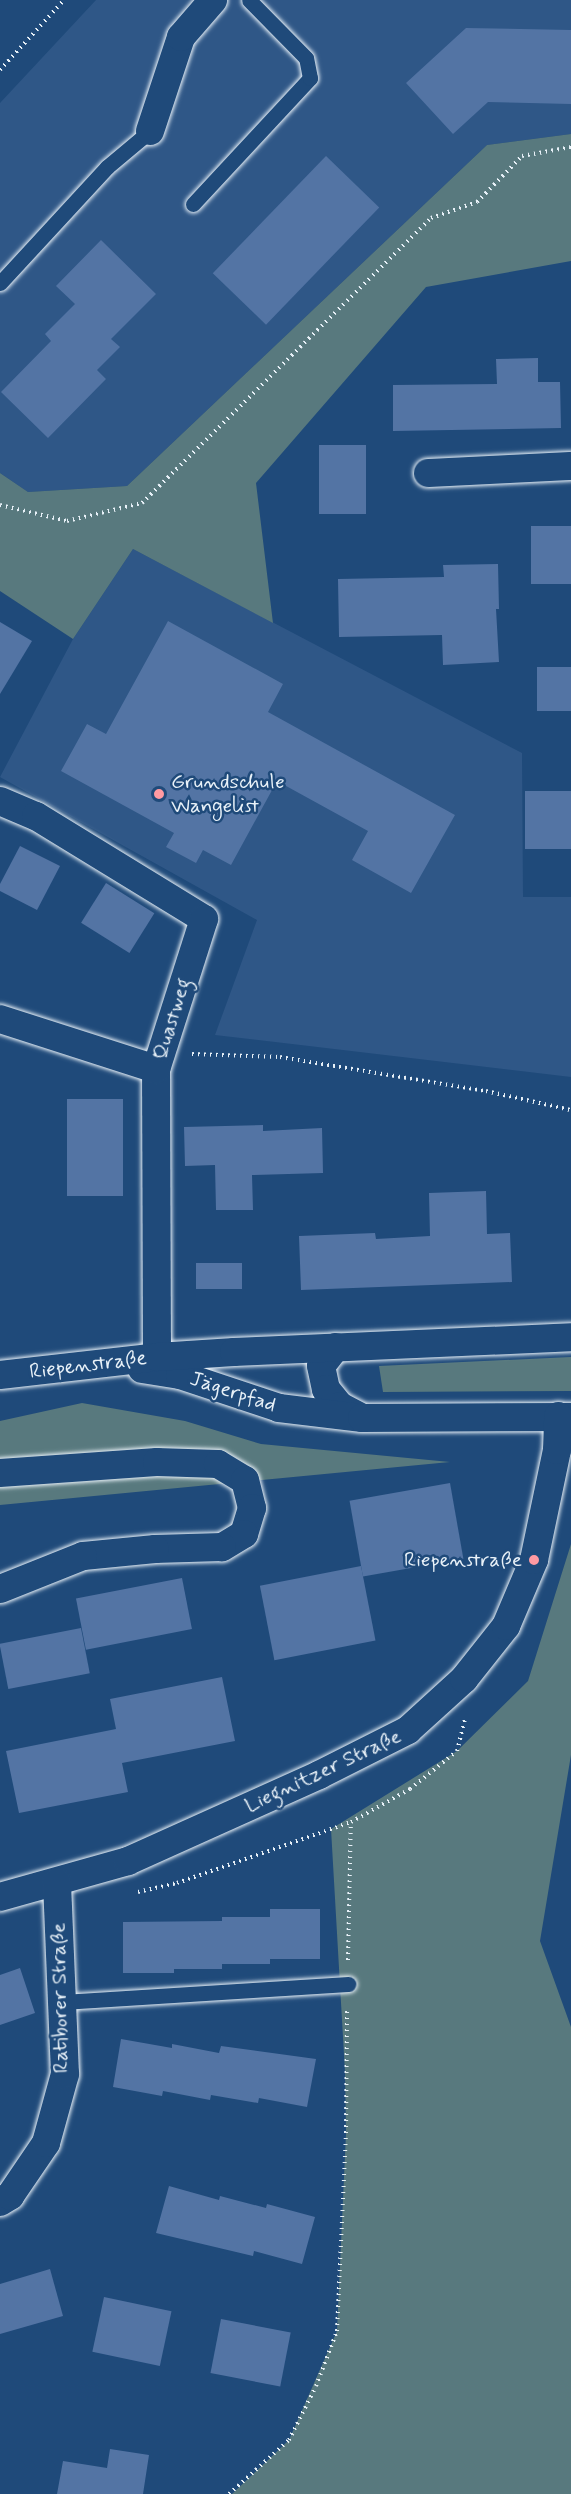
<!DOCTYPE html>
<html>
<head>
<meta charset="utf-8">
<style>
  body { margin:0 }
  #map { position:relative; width:571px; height:2494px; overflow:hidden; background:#1f4a7a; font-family:Mynerve,sans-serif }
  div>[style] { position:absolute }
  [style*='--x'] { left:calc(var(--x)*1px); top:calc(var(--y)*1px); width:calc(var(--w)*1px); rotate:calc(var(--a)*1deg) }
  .built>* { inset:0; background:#2f5787 }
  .green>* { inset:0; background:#58797e }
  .building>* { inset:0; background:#5374a4; transform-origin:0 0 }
  .path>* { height:4px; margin-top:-2px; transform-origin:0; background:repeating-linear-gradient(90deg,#e8f1f8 0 1.5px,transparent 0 6px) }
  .roads { filter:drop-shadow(0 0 2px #e8f1f8) drop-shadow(0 0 2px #e8f1f8) }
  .lane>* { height:15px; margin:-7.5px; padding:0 7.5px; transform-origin:7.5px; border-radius:7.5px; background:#1f4a7a }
  .street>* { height:28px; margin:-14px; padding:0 14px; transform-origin:14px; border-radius:14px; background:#1f4a7a }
  .dots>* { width:16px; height:16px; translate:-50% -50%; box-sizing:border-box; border:3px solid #1f4a7a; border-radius:50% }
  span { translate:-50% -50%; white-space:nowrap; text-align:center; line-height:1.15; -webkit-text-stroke:5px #1f4a7a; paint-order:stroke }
  .poi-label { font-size:21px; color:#e8f1f8 }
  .left { translate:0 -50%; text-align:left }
  .right { translate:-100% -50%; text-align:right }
  .street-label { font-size:21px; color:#e8f1f8 }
</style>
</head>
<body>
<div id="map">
  <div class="built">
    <i style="clip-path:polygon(96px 0,571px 0,571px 134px,487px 145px,127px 486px,28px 492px,0 473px,0 103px)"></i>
    <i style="clip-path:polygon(133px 549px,522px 753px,523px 897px,571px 897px,571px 1077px,215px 1035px,257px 920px,0 777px,73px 639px)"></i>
  </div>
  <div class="green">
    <i style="clip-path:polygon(571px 134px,571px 261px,426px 287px,256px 483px,273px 623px,133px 549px,73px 639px,0 591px,0 473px,28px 492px,127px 486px,487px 145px)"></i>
    <i style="clip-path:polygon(571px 1357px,571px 1391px,383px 1392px,379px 1366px)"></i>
    <i style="clip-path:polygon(82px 1403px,185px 1421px,261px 1444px,450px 1462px,0 1505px,0 1421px)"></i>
    <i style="clip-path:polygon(571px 1544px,571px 1755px,540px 1941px,571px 2027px,571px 2494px,232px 2494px,289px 2440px,337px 2331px,346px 2133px,345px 2072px,331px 1829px,457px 1751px,528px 1681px)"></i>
  </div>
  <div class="building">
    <i style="clip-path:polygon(466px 28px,571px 30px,571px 104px,488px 102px,453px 134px,406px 83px)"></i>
    <i style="left:326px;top:156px;width:74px;height:163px;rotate:44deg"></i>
    <i style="clip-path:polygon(101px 240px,156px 294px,111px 339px,120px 347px,97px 370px,106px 379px,48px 438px,1px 392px,51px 341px,45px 334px,75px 304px,56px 286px)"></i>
    <i style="clip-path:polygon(538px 358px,538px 382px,560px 382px,561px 428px,393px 431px,393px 385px,497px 384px,496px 359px)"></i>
    <i style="left:319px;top:445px;width:47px;height:69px"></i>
    <i style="left:571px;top:526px;width:58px;height:40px;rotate:90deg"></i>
    <i style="clip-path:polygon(498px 564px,499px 609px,496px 609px,499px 662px,443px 665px,442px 635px,339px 637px,338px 579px,444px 577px,443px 565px)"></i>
    <i style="clip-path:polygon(168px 621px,283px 684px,268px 712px,455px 815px,411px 893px,352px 860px,368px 831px,277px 781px,231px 865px,203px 850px,196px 863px,166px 847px,174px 833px,61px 771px,87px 724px,106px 734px)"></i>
    <i style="clip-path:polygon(0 622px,32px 641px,0 694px)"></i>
    <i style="left:571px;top:667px;width:44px;height:34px;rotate:90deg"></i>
    <i style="left:571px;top:791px;width:58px;height:46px;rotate:90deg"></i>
    <i style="clip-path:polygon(20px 846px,60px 866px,37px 910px,0 891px,0 884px)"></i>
    <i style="left:106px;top:883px;width:57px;height:47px;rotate:32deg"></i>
    <i style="left:123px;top:1099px;width:97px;height:56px;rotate:90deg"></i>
    <i style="clip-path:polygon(263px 1125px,263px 1131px,322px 1128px,323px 1173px,252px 1175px,253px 1210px,216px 1210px,215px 1165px,185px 1166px,184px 1127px)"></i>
    <i style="clip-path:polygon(486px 1191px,487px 1234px,510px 1233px,512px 1282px,301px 1290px,299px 1236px,375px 1233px,376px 1239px,430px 1236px,429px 1193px)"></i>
    <i style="left:242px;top:1263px;width:26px;height:46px;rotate:90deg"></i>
    <i style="left:450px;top:1483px;width:77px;height:102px;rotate:80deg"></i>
    <i style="left:361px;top:1566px;width:76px;height:103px;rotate:79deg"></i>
    <i style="left:182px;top:1578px;width:52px;height:108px;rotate:79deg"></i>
    <i style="left:81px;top:1628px;width:46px;height:83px;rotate:79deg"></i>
    <i style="clip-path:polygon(222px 1677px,235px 1741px,122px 1763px,128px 1792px,19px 1813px,6px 1751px,116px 1729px,110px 1699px)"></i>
    <i style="clip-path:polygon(270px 1909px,320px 1909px,320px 1959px,270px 1959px,270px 1964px,222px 1964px,222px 1969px,174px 1969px,174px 1973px,123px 1973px,123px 1922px,222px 1921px,222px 1917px,270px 1917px)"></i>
    <i style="clip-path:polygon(20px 1968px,35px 2013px,0 2025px,0 1975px)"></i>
    <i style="clip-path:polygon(121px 2039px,172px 2048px,172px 2044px,219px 2053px,221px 2046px,316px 2059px,307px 2107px,259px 2098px,258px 2103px,211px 2095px,210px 2100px,163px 2091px,162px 2096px,113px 2087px)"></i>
    <i style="clip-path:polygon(169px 2186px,219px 2200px,220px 2196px,266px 2208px,267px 2204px,315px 2217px,302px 2264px,254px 2251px,253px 2256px,156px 2233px)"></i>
    <i style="clip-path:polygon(50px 2269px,63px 2316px,0 2334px,0 2284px)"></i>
    <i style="left:104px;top:2297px;width:69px;height:56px;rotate:12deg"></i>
    <i style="left:221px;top:2319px;width:71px;height:55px;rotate:11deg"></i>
    <i style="clip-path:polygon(110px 2449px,149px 2455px,143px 2494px,57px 2494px,63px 2461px,107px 2468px)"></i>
  </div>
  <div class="path">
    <i style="--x:0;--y:70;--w:95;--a:-47.6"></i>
    <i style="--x:0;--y:505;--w:69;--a:13.4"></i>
    <i style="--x:67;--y:521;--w:77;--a:-13.5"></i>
    <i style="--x:142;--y:503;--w:406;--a:-44.6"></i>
    <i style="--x:431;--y:218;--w:49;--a:-19.2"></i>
    <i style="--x:477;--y:202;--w:64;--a:-45.6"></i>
    <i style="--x:522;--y:156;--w:50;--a:-10.4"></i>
    <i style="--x:192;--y:1054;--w:88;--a:2"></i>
    <i style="--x:280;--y:1057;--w:209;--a:9.4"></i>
    <i style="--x:486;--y:1091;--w:87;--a:12.6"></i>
    <i style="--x:138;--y:1892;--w:40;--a:-13"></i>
    <i style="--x:177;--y:1883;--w:184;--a:-19.3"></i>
    <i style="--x:348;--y:1960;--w:138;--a:-88.8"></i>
    <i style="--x:351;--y:1822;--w:68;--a:-29.2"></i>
    <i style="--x:410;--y:1789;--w:60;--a:-39"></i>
    <i style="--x:457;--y:1751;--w:32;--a:-76"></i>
    <i style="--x:229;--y:2494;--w:81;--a:-42"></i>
    <i style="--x:289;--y:2440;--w:60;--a:-63.4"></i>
    <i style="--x:316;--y:2386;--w:59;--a:-69.1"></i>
    <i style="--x:337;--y:2331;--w:198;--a:-87.4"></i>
    <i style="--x:346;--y:2133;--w:126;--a:-89.5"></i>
  </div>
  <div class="roads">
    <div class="lane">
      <i style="--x:193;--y:204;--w:172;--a:-47.1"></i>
      <i style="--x:310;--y:78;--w:20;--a:-101"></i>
      <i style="--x:306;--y:58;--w:81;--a:-134.5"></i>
      <i style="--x:0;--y:283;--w:158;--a:-47.3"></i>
      <i style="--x:107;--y:167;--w:56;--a:-39.9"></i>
      <i style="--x:62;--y:2002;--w:287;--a:-3.6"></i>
    </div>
    <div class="street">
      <i style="--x:150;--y:131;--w:99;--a:-71.7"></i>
      <i style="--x:181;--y:37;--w:49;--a:-49.1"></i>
      <i style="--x:428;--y:473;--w:143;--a:-2.8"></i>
      <i style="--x:0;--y:801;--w:39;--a:23"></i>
      <i style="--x:36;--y:816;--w:197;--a:31.5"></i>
      <i style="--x:204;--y:919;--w:157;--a:107.7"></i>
      <i style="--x:156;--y:1069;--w:288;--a:89.8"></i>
      <i style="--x:0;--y:1019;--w:164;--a:17.8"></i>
      <i style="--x:336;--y:1347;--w:24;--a:128"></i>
      <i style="--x:321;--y:1366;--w:24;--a:78"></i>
      <i style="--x:326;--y:1389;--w:22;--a:51"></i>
      <i style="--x:340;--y:1406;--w:21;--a:28"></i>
      <i style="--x:142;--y:1369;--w:38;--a:9"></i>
      <i style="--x:180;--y:1375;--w:104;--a:18.4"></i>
      <i style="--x:279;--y:1408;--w:84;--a:6.9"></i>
      <i style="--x:362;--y:1418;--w:209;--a:-0.3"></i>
      <i style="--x:0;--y:1375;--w:158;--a:-6.5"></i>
      <i style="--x:157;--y:1357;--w:77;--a:-3.7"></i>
      <i style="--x:234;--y:1352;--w:337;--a:-2.5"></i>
      <i style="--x:0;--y:1473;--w:157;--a:-4"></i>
      <i style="--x:157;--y:1462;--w:61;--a:1.9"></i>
      <i style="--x:218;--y:1464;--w:31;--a:31"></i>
      <i style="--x:245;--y:1480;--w:29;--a:76"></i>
      <i style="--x:252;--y:1508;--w:27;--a:107"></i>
      <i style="--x:244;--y:1534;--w:26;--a:149"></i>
      <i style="--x:222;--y:1547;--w:67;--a:178.3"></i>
      <i style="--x:155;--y:1549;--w:72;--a:174.4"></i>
      <i style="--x:83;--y:1556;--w:89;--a:158.3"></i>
      <i style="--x:0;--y:1897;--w:133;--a:-15.7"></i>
      <i style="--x:128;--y:1861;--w:209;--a:-24.2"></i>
      <i style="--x:319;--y:1775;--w:100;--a:-26.8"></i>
      <i style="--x:408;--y:1730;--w:76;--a:-42.3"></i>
      <i style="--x:464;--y:1679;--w:68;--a:-51.6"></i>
      <i style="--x:506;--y:1626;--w:72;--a:-67"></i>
      <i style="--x:534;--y:1560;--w:112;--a:-78.2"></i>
      <i style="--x:557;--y:1450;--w:34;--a:-88"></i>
      <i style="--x:0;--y:2202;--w:12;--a:-31"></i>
      <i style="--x:10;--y:2196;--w:64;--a:-55.8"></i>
      <i style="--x:46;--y:2143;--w:72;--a:-74.6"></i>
      <i style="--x:65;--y:2074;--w:192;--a:-92.4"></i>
    </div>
  </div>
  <div class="dots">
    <i style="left:159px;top:794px;background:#ff9aa2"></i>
    <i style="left:534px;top:1560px;background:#ff9aa2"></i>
  </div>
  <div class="poi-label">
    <span class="left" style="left:171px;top:794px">Grundschule<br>Wangelist</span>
    <span class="right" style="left:522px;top:1560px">Riepenstraße</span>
  </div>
  <div class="street-label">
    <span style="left:172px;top:1019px;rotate:-73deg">Quastweg</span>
    <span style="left:88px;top:1365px;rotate:-7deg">Riepenstraße</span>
    <span style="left:233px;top:1392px;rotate:18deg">Jägerpfad</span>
    <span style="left:323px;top:1771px;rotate:-25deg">Liegnitzer Straße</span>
    <span style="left:60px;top:1998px;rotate:-91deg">Ratiborer Straße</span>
  </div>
</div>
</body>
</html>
